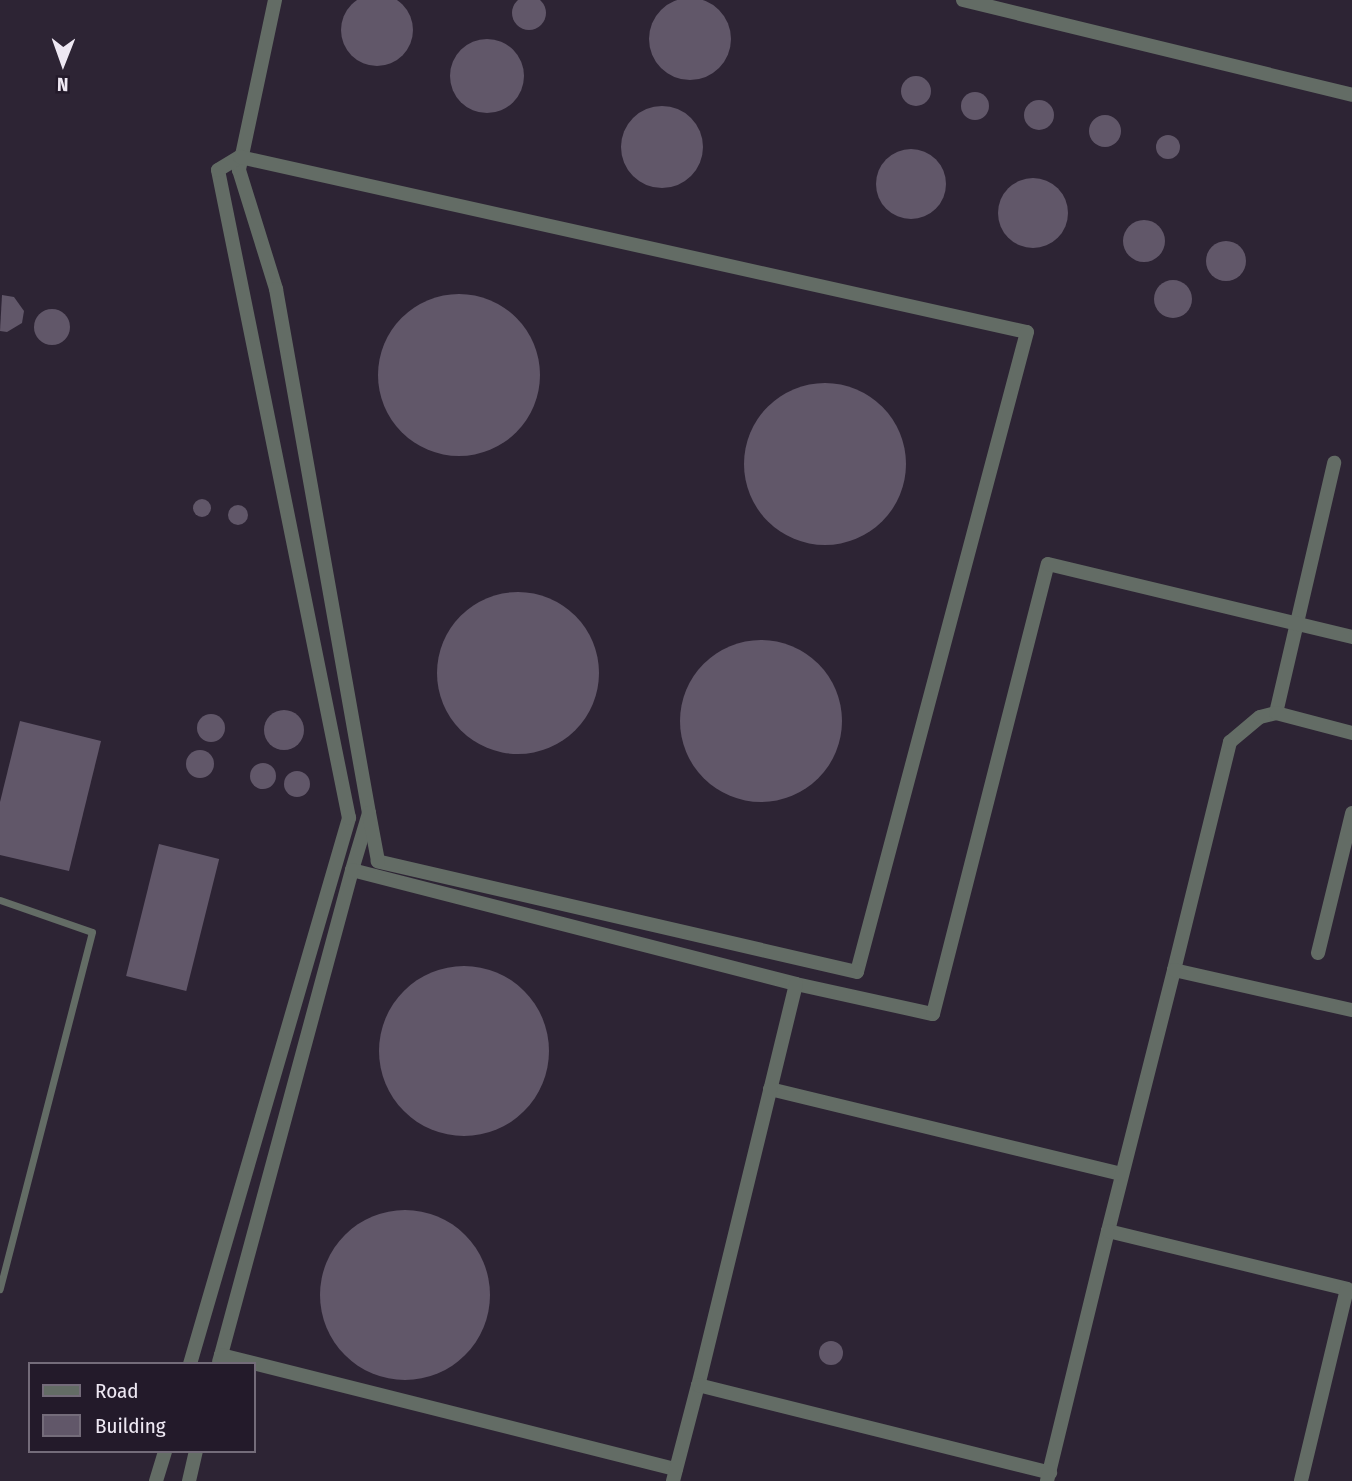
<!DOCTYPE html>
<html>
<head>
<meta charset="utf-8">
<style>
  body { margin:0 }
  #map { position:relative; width:1352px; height:1481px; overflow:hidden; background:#2d2434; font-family:"Fira Sans Condensed",sans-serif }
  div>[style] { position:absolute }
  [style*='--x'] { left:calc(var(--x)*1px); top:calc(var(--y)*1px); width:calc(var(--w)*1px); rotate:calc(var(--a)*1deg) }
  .building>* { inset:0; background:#615769; transform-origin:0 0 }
  .round { border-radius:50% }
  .service>* { height:7px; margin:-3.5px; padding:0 3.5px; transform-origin:3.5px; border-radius:3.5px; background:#636c65 }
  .minor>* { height:14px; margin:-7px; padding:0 7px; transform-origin:7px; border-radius:7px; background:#636c65 }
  span { translate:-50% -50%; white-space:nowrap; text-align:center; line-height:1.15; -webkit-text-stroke:7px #231a2a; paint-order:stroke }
  .legend { position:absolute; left:28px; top:1362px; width:228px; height:91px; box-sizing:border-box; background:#231a2a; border:2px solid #746c7a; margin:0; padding:9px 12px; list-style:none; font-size:21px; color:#eee8f3 }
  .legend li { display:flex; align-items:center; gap:14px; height:35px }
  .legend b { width:35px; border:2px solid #746c7a }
  .north { position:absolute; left:28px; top:28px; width:70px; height:70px; -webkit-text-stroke:5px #231a2a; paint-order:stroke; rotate:181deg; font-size:19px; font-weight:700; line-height:28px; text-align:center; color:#eee8f3 }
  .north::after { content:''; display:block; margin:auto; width:24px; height:32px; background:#eee8f3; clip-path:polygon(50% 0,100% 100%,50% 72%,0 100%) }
</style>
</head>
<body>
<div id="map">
  <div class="building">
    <i class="round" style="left:341px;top:-6px;width:72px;height:72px"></i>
    <i class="round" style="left:512px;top:-4px;width:34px;height:34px"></i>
    <i class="round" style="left:649px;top:-2px;width:82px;height:82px"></i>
    <i class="round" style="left:450px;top:39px;width:74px;height:74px"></i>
    <i class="round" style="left:901px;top:76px;width:30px;height:30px"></i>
    <i class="round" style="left:961px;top:92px;width:28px;height:28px"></i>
    <i class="round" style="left:1024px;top:100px;width:30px;height:30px"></i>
    <i class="round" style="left:621px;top:106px;width:82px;height:82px"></i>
    <i class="round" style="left:1089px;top:115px;width:32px;height:32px"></i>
    <i class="round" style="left:1156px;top:135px;width:24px;height:24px"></i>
    <i class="round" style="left:876px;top:149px;width:70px;height:70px"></i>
    <i class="round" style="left:998px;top:178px;width:70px;height:70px"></i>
    <i class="round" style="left:1123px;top:220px;width:42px;height:42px"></i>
    <i class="round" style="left:1206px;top:241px;width:40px;height:40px"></i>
    <i class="round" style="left:1154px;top:280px;width:38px;height:38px"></i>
    <i class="round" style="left:378px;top:294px;width:162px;height:162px"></i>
    <i style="clip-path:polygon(2px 295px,14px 297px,24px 311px,22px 323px,7px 332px,0 331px)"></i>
    <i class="round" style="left:34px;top:309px;width:36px;height:36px"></i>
    <i class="round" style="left:744px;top:383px;width:162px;height:162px"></i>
    <i class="round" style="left:193px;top:499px;width:18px;height:18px"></i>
    <i class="round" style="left:228px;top:505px;width:20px;height:20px"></i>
    <i class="round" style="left:437px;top:592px;width:162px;height:162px"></i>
    <i class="round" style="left:680px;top:640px;width:162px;height:162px"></i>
    <i class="round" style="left:264px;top:710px;width:40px;height:40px"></i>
    <i class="round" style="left:197px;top:714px;width:28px;height:28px"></i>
    <i style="clip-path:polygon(20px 721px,101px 741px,69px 871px,0 855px,0 802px)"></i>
    <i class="round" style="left:186px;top:750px;width:28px;height:28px"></i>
    <i class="round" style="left:250px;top:763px;width:26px;height:26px"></i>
    <i class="round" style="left:284px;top:771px;width:26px;height:26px"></i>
    <i style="left:159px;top:844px;width:62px;height:136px;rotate:14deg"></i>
    <i class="round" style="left:379px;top:966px;width:170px;height:170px"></i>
    <i class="round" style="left:320px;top:1210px;width:170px;height:170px"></i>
    <i class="round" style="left:819px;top:1341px;width:24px;height:24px"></i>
  </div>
  <div class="service">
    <i style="--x:0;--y:900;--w:97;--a:19.2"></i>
    <i style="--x:92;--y:932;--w:369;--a:104.5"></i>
  </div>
  <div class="minor">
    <i style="--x:275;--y:0;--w:174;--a:102"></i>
    <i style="--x:239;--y:170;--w:125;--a:72.7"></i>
    <i style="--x:276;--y:289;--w:532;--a:79.94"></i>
    <i style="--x:369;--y:813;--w:59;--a:106.6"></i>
    <i style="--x:963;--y:0;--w:400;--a:13.7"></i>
    <i style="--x:1276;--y:713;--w:257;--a:-76.9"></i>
    <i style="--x:1318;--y:953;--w:144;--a:-76.3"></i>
    <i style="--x:1174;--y:970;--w:235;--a:-76.2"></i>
    <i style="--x:1230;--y:742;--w:39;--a:-40"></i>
    <i style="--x:1260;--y:717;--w:16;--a:-14"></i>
    <i style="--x:1276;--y:713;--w:79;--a:14.7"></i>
    <i style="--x:796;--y:984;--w:140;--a:12.4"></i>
    <i style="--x:933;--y:1014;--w:464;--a:-75.7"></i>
    <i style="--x:1048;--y:564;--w:313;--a:13.5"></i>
    <i style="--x:770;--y:1089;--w:362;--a:13.6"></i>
    <i style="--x:1108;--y:1231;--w:269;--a:-75.8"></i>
    <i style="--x:1174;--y:970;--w:182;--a:12.7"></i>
    <i style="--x:221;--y:1355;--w:502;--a:-74.88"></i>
    <i style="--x:352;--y:870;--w:458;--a:14.4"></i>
    <i style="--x:796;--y:984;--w:413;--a:103.7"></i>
    <i style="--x:219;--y:1362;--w:7;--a:-74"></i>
    <i style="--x:221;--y:1355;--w:469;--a:14.1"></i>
    <i style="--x:190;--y:1364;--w:569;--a:-73.76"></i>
    <i style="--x:349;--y:818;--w:661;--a:-101.43"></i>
    <i style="--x:218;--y:170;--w:26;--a:-31"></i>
    <i style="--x:240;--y:157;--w:806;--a:12.54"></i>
    <i style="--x:1027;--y:332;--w:662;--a:104.88"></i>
    <i style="--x:857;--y:972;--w:492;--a:-167"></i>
    <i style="--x:378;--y:861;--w:49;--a:-100.6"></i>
    <i style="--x:156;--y:1481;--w:31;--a:-73"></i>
    <i style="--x:189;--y:1481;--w:31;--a:-77"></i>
    <i style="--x:673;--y:1481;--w:99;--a:-75.4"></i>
    <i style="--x:698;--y:1385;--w:363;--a:14"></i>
    <i style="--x:1047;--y:1481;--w:257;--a:-76.3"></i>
    <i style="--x:1108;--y:1231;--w:246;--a:13.6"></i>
    <i style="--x:1347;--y:1289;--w:197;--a:103.5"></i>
  </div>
  <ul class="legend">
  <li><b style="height:9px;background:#636c65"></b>Road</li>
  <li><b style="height:19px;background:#615769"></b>Building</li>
  </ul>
  <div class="north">N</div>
</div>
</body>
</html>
